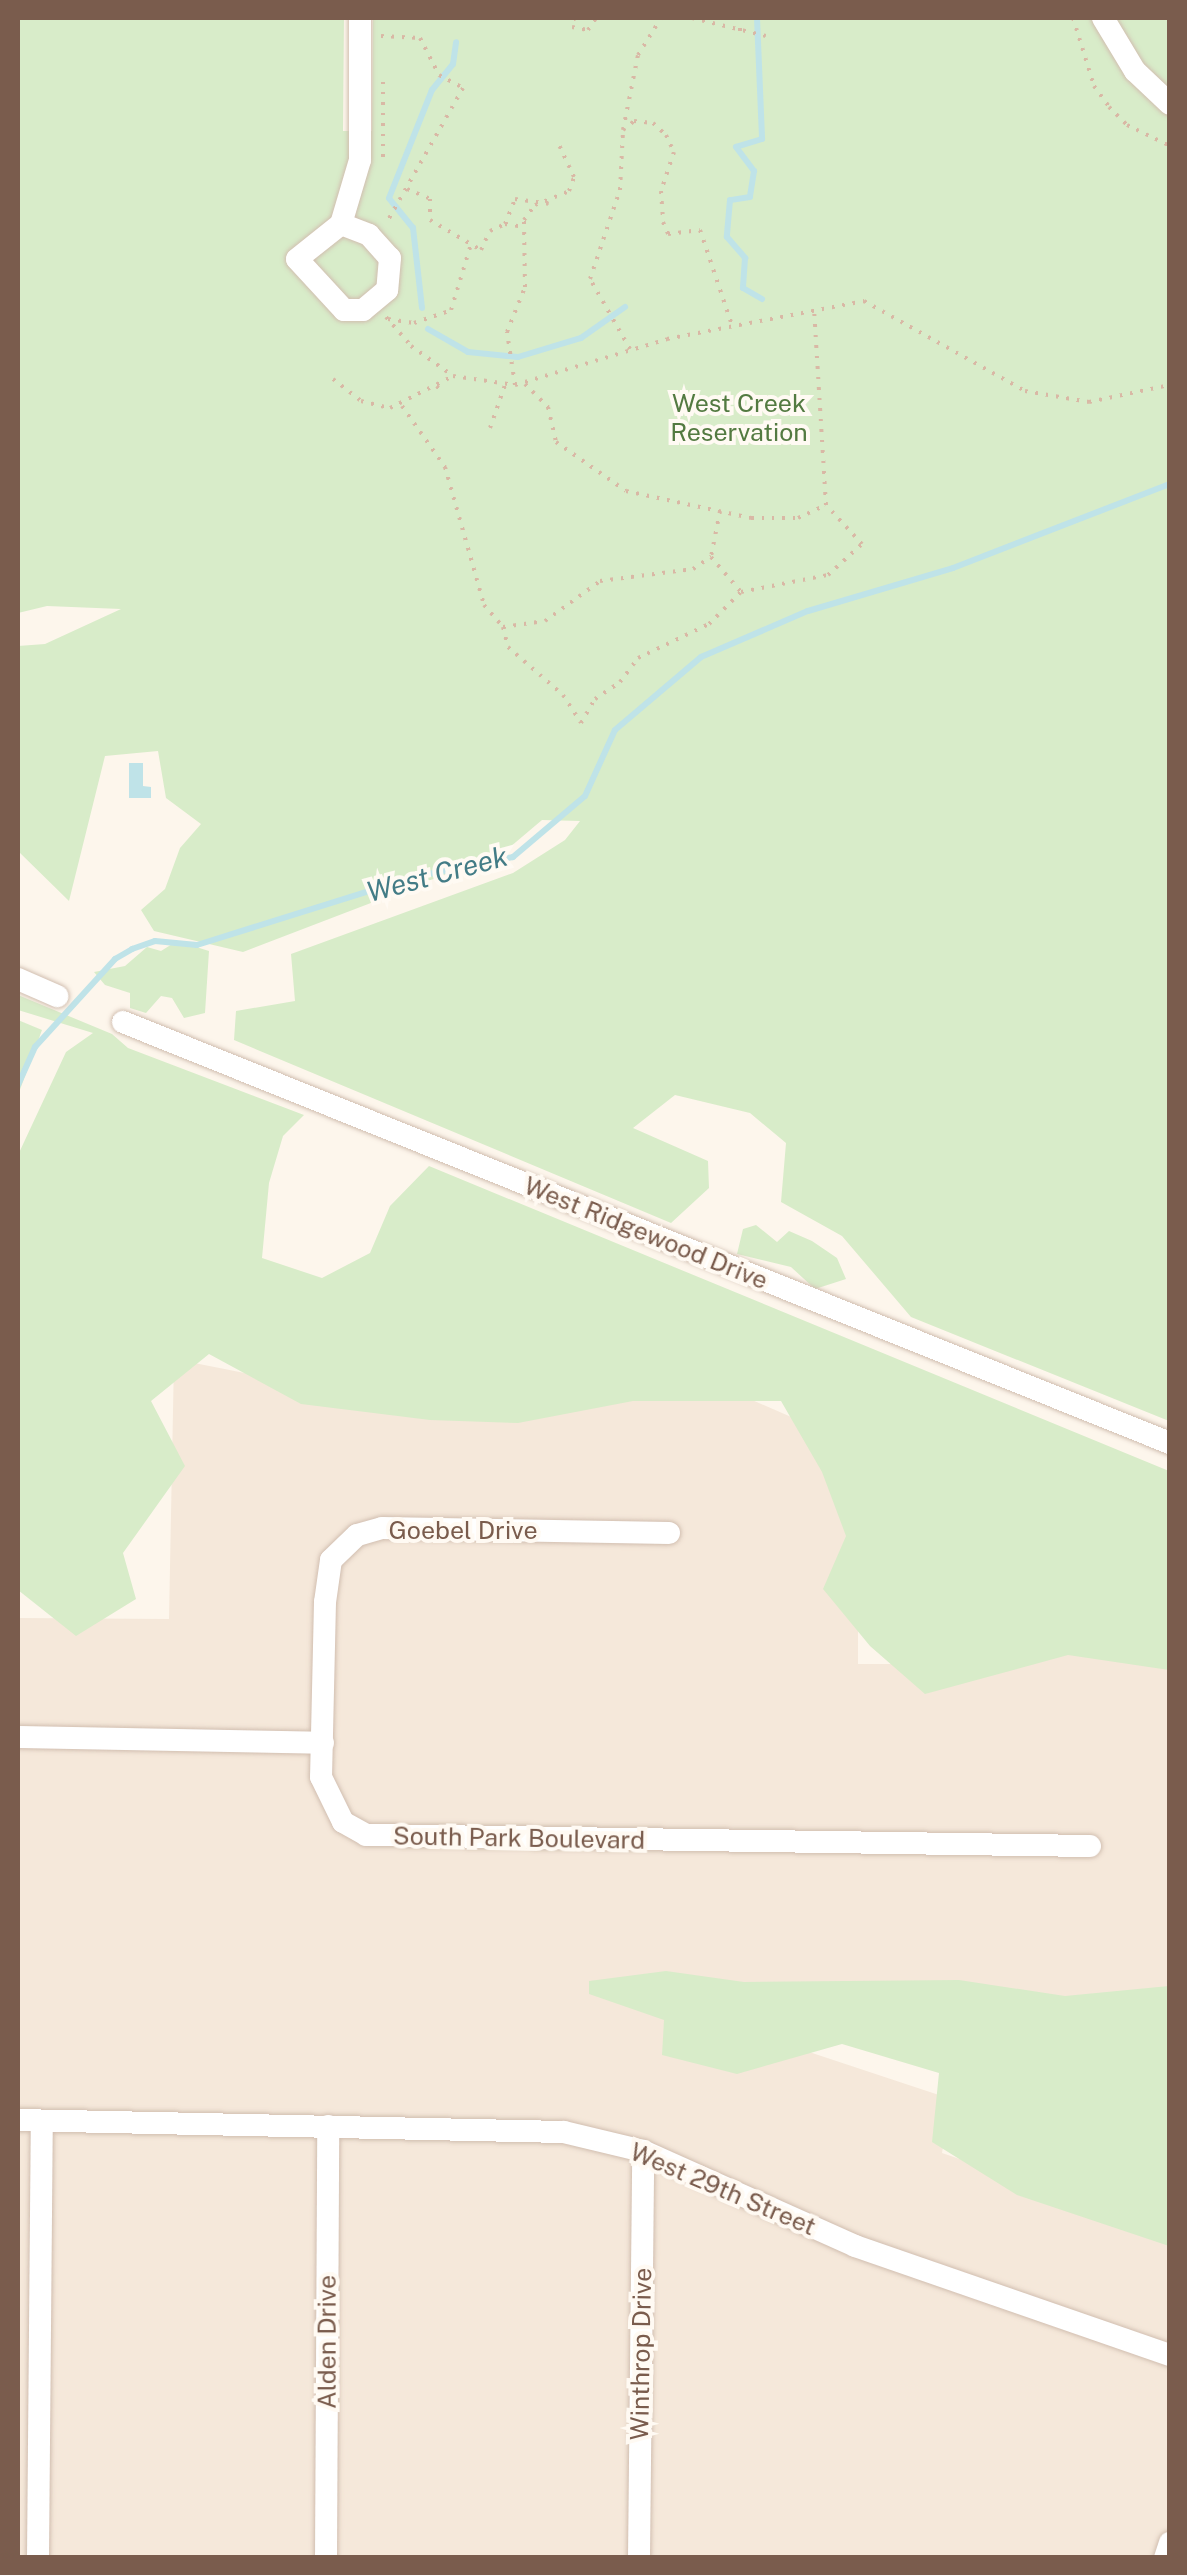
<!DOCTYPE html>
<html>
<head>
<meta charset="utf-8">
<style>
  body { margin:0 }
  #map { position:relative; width:1187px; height:2575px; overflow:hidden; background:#fdf6ec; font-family:"Public Sans",sans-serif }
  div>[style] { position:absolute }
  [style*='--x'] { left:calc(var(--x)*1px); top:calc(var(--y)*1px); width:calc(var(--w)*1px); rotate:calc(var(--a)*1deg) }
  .residential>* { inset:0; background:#f5e8da }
  .green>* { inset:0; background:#d8ecc9 }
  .water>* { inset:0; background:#bfe3e8 }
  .stream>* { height:6px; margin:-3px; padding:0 3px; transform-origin:3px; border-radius:3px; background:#bfe3e8 }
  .path>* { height:4px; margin-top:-2px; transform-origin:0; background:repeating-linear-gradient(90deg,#d9b8a5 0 2.5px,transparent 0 10.5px) }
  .roads { filter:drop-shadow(0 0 2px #d1beb0) drop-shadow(0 0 2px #d1beb0) }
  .minor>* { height:22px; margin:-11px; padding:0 11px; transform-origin:11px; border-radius:11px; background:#fff }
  span { translate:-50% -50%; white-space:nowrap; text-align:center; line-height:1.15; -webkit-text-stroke:8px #fffaf3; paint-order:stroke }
  .park-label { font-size:25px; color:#537a41 }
  .street-label { font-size:25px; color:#7a5c4d }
  .water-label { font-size:28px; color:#437c86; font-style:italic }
  .frame { position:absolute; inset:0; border:20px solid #7a5c4d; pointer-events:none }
</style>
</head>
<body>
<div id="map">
  <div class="residential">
    <i style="clip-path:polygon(174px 1359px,479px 1419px,704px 1379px,805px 1423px,858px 1502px,858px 1664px,955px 1664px,1169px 1633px,1169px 2026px,974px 2010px,788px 2045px,951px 2099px,942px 2153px,1169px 2230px,1169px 2557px,18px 2558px,18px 1618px,169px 1619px)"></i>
  </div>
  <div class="green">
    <i style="clip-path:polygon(18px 18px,344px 18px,343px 131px,372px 131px,373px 18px,1169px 18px,1169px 1421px,911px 1317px,842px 1236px,781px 1202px,786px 1143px,750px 1113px,675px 1095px,633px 1128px,708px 1161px,709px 1188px,671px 1223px,234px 1040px,236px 1011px,295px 1001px,291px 954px,513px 873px,565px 840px,580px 821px,542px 820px,504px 852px,243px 952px,154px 931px,141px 910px,165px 889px,180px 848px,201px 824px,166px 798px,158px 751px,105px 756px,69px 901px,18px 851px,18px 646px,45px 644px,121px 609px,47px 606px,18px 613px)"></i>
    <i style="clip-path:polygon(177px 941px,209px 951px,205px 1013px,184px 1018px,172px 998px,161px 996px,146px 1013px,130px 1008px,130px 993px,105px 985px,94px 972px,125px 966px,147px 947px,161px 951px)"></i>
    <i style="clip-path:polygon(18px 995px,112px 1034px,128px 1048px,304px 1115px,283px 1136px,269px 1183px,262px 1258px,322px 1278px,370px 1253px,390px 1206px,429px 1166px,1169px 1471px,1169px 1670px,1068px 1655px,925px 1694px,870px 1646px,823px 1589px,846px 1536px,822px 1472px,781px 1401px,633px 1401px,518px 1423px,430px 1420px,301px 1404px,209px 1354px,151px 1401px,185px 1466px,123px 1553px,136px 1599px,76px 1636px,18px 1590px,18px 1155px,66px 1052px,93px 1033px,18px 1010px)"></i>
    <i style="clip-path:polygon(18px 1020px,42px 1030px,18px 1095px)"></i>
    <i style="clip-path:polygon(756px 1225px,777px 1242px,789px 1231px,812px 1241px,837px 1258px,846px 1279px,815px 1289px,791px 1267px,737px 1254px,743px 1229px)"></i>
    <i style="clip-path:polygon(666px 1971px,744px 1982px,959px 1980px,1065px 1996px,1169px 1986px,1169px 2246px,1017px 2195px,932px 2142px,939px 2073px,842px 2044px,737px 2074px,662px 2055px,664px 2020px,589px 1994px,589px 1981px)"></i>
  </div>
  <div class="water">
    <i style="clip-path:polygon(129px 763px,143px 763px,143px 786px,151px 787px,151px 798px,129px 798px)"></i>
  </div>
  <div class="stream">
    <i style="--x:757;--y:18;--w:121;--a:87.6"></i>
    <i style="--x:762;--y:139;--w:27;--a:163"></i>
    <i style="--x:736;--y:147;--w:30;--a:53"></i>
    <i style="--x:754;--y:171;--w:26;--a:99"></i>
    <i style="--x:750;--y:197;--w:20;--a:171"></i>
    <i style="--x:730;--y:200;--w:37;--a:95"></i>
    <i style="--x:727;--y:237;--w:28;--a:49"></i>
    <i style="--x:745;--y:258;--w:30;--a:94"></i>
    <i style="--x:743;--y:288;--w:22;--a:30"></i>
    <i style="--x:422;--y:308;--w:81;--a:-96.4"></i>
    <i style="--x:413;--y:228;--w:38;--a:-129"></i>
    <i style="--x:389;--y:198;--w:116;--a:-68.3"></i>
    <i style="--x:432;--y:90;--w:33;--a:-51"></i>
    <i style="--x:453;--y:64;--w:22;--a:-82"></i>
    <i style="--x:428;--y:329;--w:46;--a:29.9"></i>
    <i style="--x:468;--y:352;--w:50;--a:5.7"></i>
    <i style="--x:518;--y:357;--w:66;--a:-16.8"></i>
    <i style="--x:581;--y:338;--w:54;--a:-35.2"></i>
    <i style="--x:18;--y:1085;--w:42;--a:-65.9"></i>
    <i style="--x:35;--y:1047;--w:119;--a:-47.7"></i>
    <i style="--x:115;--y:959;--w:20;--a:-30"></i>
    <i style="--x:132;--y:949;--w:24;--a:-19"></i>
    <i style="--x:155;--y:941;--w:42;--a:5.4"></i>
    <i style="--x:197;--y:945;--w:227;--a:-17.4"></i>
    <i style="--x:414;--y:877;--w:101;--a:-11.4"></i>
    <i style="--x:513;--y:857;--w:94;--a:-40.3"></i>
    <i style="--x:585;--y:796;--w:72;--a:-65.6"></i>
    <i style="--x:615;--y:730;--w:113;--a:-40.3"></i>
    <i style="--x:701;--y:657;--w:116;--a:-23.3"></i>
    <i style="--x:808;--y:611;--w:151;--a:-16.5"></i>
    <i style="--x:953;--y:568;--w:233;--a:-21.2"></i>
  </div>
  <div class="path">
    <i style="--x:574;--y:18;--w:9;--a:103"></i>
    <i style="--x:572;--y:27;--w:16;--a:11"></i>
    <i style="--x:588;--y:30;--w:14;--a:-56"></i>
    <i style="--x:692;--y:18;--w:76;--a:13.7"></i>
    <i style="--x:1073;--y:18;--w:71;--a:72.8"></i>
    <i style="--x:1094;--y:86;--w:26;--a:54"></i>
    <i style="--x:1109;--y:107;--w:25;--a:45"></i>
    <i style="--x:1127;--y:125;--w:48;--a:26"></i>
    <i style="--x:740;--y:31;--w:13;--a:-90"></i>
    <i style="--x:381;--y:36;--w:39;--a:3"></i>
    <i style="--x:420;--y:38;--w:42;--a:62.8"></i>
    <i style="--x:439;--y:75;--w:27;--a:28"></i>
    <i style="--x:463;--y:88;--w:154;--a:119.6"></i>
    <i style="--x:623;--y:130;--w:76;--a:-78.7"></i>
    <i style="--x:638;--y:55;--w:44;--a:-58.1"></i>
    <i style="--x:383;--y:157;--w:75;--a:-90"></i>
    <i style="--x:407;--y:189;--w:25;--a:23"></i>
    <i style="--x:430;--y:199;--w:21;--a:90"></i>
    <i style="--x:430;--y:220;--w:59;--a:30.5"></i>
    <i style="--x:481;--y:250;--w:21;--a:-65"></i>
    <i style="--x:490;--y:231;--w:17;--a:-25"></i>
    <i style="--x:505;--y:224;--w:27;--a:-68"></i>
    <i style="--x:515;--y:199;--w:34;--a:8"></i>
    <i style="--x:505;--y:224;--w:20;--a:9"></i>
    <i style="--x:386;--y:317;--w:38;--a:49"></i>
    <i style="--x:411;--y:346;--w:52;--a:35.5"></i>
    <i style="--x:453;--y:376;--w:63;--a:8.3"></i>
    <i style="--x:515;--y:385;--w:159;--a:-16.8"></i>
    <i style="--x:667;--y:339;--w:201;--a:-10.9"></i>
    <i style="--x:864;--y:301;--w:184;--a:29.2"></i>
    <i style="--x:1025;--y:391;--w:65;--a:9.8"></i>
    <i style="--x:1089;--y:402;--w:83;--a:-11.9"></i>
    <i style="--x:388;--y:319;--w:26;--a:9"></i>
    <i style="--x:414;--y:323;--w:39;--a:-19"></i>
    <i style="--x:451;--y:310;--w:72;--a:-73.1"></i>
    <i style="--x:630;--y:349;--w:81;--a:-119.7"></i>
    <i style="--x:590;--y:279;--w:94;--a:-71.4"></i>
    <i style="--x:620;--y:190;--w:60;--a:-87.1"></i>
    <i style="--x:623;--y:130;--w:14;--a:-39"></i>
    <i style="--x:634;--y:121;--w:19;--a:6"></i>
    <i style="--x:653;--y:123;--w:18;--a:43"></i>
    <i style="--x:666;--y:135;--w:19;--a:65"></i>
    <i style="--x:674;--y:152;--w:41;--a:108.4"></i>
    <i style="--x:661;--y:191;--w:31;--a:86"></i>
    <i style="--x:663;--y:222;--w:13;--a:67"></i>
    <i style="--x:668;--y:234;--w:32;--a:-7"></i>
    <i style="--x:700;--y:230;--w:100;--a:71.4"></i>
    <i style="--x:333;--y:379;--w:36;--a:38"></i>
    <i style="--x:361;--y:401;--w:30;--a:14"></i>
    <i style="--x:390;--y:408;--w:68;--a:-26.9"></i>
    <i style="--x:525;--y:384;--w:33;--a:45"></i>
    <i style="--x:548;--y:407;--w:36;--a:77"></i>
    <i style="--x:556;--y:442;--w:85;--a:35"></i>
    <i style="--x:626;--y:491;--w:128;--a:12.2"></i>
    <i style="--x:751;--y:518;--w:47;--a:0"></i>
    <i style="--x:798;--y:518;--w:31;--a:-25"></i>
    <i style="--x:515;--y:385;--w:54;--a:-98.6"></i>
    <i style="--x:507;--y:332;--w:48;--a:-68.2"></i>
    <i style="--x:525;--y:287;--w:67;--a:-90.9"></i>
    <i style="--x:524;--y:220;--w:19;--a:-54"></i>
    <i style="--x:535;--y:205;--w:37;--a:-22"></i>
    <i style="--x:569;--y:191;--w:15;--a:-70"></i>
    <i style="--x:574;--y:177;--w:38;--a:-115"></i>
    <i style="--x:437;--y:386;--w:9;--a:58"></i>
    <i style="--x:402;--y:406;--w:75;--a:54.8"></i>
    <i style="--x:445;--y:467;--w:143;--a:74.2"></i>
    <i style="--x:484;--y:605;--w:29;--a:49"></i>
    <i style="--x:503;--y:627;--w:21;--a:76"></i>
    <i style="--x:508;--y:647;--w:73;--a:41.1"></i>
    <i style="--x:563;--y:695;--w:33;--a:57"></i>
    <i style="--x:581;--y:723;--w:28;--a:-60"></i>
    <i style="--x:595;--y:699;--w:30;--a:-34"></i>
    <i style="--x:620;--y:682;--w:30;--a:-53"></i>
    <i style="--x:638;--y:658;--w:79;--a:-25.6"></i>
    <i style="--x:709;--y:624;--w:45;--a:-45"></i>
    <i style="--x:741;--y:592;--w:89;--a:-11.1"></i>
    <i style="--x:828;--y:575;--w:46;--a:-42.4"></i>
    <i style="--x:862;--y:544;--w:53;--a:-132.7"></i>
    <i style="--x:826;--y:505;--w:199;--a:-93.5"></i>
    <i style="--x:490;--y:428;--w:46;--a:-70.8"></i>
    <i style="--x:720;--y:511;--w:47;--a:101.1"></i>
    <i style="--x:711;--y:557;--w:46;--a:49.4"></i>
    <i style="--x:503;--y:627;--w:42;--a:-8.1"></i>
    <i style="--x:545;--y:621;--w:68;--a:-36"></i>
    <i style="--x:600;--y:581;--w:94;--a:-7.4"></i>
    <i style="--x:693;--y:569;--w:22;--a:-34"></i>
  </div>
  <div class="roads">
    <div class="minor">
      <i style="--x:1103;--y:18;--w:62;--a:58.9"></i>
      <i style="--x:1135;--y:71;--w:48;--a:43.3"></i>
      <i style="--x:341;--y:224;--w:30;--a:21"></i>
      <i style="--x:369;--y:235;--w:31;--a:48"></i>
      <i style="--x:390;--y:258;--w:32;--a:95"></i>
      <i style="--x:387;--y:290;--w:31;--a:140"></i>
      <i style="--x:363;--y:310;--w:19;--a:180"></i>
      <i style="--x:344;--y:310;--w:69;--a:-132.7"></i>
      <i style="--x:297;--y:259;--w:56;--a:-38.5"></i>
      <i style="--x:341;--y:224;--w:67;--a:-73.5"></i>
      <i style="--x:360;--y:160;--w:142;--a:-90"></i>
      <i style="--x:18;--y:979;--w:43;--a:23.6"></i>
      <i style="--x:123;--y:1022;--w:1128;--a:21.91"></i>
      <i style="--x:669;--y:1533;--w:287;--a:-179"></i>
      <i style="--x:382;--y:1528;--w:26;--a:164"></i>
      <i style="--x:357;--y:1535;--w:36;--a:136"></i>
      <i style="--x:331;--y:1560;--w:42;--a:98.1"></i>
      <i style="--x:325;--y:1602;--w:175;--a:91.3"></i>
      <i style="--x:321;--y:1777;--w:50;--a:63.9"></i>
      <i style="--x:343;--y:1822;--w:26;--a:29"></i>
      <i style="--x:366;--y:1835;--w:724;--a:0.87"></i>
      <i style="--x:18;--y:1737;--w:305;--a:1.1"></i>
      <i style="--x:18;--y:2120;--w:546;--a:1.26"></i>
      <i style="--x:564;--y:2132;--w:81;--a:13.5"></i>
      <i style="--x:643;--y:2151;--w:232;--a:24.1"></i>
      <i style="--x:855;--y:2246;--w:333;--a:19.1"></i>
      <i style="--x:38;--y:2558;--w:437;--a:-89.5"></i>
      <i style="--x:326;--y:2558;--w:432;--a:-89.7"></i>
      <i style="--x:639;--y:2558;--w:407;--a:-89.4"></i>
      <i style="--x:1165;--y:2558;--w:16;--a:-72"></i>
    </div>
  </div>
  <div class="park-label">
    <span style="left:739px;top:418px">West Creek<br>Reservation</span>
  </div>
  <div class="street-label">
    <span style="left:646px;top:1233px;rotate:22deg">West Ridgewood Drive</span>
    <span style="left:463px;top:1530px">Goebel Drive</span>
    <span style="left:519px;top:1838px;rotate:1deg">South Park Boulevard</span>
    <span style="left:723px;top:2189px;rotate:23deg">West 29th Street</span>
    <span style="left:327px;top:2342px;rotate:-90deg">Alden Drive</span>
    <span style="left:641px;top:2354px;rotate:-89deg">Winthrop Drive</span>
  </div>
  <div class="water-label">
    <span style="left:437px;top:874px;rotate:-15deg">West Creek</span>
  </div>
  <div class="frame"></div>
</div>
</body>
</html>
